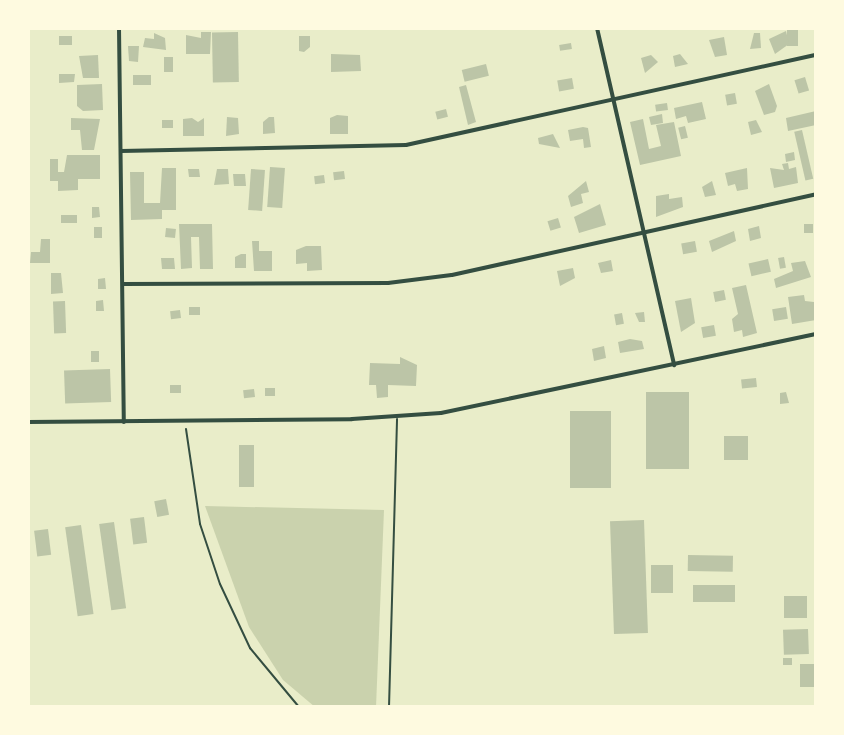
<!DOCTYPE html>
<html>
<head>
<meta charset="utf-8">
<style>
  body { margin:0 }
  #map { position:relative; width:844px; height:735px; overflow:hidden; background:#e9edc9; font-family:Cabin,sans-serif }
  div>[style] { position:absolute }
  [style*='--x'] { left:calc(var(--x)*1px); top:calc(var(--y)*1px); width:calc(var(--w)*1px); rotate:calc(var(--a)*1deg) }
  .green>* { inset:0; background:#cad2ad }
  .building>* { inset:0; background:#bcc5a7; transform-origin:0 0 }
  .path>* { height:2px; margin:-1px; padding:0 1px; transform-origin:1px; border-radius:1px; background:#344e41 }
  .service>* { height:2px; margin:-1px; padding:0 1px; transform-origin:1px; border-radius:1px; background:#344e41 }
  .minor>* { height:4px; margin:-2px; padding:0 2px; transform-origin:2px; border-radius:2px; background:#344e41 }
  span { translate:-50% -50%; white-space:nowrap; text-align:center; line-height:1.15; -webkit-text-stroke:8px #fefae0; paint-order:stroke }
  .frame { position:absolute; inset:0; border:30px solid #fefae0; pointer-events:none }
</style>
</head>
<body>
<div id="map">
  <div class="green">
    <i style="clip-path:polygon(205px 506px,384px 510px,376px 707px,315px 707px,283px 680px,249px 627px)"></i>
  </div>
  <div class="building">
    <i style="left:787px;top:28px;width:11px;height:18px"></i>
    <i style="clip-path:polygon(786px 31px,789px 44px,775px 54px,769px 39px)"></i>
    <i style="clip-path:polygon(201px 32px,211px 32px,210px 54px,186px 54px,186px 35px,201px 38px)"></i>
    <i style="left:238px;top:32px;width:50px;height:26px;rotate:89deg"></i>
    <i style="clip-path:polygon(154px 33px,165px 38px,166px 50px,143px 47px,145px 38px,154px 39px)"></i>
    <i style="clip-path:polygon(754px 33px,760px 33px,761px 48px,750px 49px)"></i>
    <i style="left:59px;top:36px;width:13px;height:9px"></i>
    <i style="clip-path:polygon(299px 36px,310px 36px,310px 47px,304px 52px,299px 51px)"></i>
    <i style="clip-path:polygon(724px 37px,727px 55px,715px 57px,709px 40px)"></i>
    <i style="left:571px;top:43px;width:6px;height:12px;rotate:81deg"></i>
    <i style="clip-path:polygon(128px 46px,139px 46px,138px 62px,129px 61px)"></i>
    <i style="clip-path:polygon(331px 54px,360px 55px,361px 71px,331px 72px)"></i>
    <i style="clip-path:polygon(680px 54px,688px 64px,675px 67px,673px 56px)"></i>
    <i style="clip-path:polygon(98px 55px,99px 78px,83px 78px,79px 56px)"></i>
    <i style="clip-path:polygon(651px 55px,658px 62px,645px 73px,641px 58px)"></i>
    <i style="left:164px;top:57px;width:9px;height:15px"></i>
    <i style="left:486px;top:64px;width:12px;height:25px;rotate:76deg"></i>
    <i style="clip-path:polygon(59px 74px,75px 74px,74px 82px,59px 83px)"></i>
    <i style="left:133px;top:75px;width:18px;height:10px"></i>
    <i style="left:805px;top:77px;width:14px;height:11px;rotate:73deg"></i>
    <i style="left:572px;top:78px;width:11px;height:15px;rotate:80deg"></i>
    <i style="clip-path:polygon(102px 84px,103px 110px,83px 111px,77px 106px,77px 85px)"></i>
    <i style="clip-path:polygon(769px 84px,777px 106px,775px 112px,764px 115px,755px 91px)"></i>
    <i style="clip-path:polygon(466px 85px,476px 122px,468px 125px,459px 87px)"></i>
    <i style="left:735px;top:93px;width:11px;height:10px;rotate:80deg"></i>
    <i style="clip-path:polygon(702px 102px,706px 119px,688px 123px,686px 116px,676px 119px,674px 108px)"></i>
    <i style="left:667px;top:103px;width:7px;height:12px;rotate:82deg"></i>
    <i style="left:446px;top:109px;width:8px;height:11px;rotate:76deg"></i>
    <i style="clip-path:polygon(816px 111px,816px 125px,788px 131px,786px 118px)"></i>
    <i style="clip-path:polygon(662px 114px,663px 123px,651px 125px,649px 117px)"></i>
    <i style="clip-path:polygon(337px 115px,348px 116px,348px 134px,330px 134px,330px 118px)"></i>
    <i style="clip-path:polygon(227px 117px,238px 118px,239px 134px,226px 136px)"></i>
    <i style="clip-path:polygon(269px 117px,274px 117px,275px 133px,263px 134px,263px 122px)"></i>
    <i style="clip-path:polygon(71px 118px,100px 119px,94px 150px,82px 150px,80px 130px,71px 130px)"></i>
    <i style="clip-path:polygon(192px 118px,198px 122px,204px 118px,204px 136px,183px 136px,183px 119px)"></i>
    <i style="clip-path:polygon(643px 119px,649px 149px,661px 146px,656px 125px,674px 122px,681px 156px,640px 165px,630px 122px)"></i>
    <i style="left:173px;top:120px;width:8px;height:11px;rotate:90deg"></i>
    <i style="clip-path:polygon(756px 120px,762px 132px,751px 135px,748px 122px)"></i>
    <i style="left:685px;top:126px;width:12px;height:7px;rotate:76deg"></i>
    <i style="clip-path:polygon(583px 127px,588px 128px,591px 147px,584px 148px,583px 139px,570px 141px,568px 130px)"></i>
    <i style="left:802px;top:130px;width:50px;height:8px;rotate:77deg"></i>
    <i style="clip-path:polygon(553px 134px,560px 148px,539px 144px,538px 138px)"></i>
    <i style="clip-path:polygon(794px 152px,795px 160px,786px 162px,785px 154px)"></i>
    <i style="clip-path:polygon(67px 155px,100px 155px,100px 179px,78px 179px,78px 190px,58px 191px,58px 181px,50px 181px,50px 159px,58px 159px,58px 172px,64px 172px)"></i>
    <i style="clip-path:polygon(788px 163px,789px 169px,796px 167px,798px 183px,774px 188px,770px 168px,784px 170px,782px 164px)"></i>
    <i style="left:270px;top:167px;width:15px;height:40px;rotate:4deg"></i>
    <i style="clip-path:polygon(162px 168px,176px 168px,176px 210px,162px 210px,162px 219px,131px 220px,130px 172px,144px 172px,144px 203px,160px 203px)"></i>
    <i style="clip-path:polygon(747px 168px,748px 189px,737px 191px,735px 184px,728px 186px,725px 173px)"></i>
    <i style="clip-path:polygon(188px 169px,199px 169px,200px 177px,189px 177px)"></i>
    <i style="clip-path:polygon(217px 169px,228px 169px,229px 184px,214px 185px)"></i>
    <i style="left:251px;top:169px;width:14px;height:41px;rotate:4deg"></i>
    <i style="left:344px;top:171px;width:8px;height:11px;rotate:83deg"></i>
    <i style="clip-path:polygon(233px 174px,245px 174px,246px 186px,234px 186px)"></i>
    <i style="left:324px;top:175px;width:8px;height:10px;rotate:83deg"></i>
    <i style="clip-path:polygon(586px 181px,589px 192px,581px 194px,583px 203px,571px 207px,568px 196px)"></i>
    <i style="clip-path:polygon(712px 181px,716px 195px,705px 197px,702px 187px)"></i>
    <i style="clip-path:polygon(669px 194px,669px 199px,682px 197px,683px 207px,656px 217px,656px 196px)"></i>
    <i style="clip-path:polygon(600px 204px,606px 225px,579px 233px,574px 217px)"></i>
    <i style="clip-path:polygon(92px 207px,99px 207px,100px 217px,92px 218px)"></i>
    <i style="left:61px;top:215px;width:16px;height:8px"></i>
    <i style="left:558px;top:218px;width:10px;height:11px;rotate:73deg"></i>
    <i style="clip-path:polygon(179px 224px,212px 224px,213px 269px,200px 269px,199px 237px,191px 237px,192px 268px,181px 269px)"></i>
    <i style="left:804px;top:224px;width:9px;height:9px"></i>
    <i style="clip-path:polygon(759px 226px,761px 238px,750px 241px,748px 229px)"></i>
    <i style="left:94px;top:227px;width:8px;height:11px"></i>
    <i style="left:166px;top:228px;width:10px;height:9px;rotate:6deg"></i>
    <i style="clip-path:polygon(734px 231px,736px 241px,712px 252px,709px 241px)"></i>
    <i style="clip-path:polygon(41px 239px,50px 239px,50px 263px,30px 263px,31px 252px,40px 252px)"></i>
    <i style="clip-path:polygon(252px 241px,259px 241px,259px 251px,272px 251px,272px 271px,254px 271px)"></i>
    <i style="left:695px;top:241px;width:11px;height:14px;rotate:80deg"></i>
    <i style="clip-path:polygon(306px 246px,321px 246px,322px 270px,307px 271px,307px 263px,296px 264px,296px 250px)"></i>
    <i style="clip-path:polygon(241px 254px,246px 254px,246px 268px,235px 268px,235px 257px)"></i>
    <i style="left:784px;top:257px;width:11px;height:6px;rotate:80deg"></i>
    <i style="clip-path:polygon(161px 258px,174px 258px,175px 269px,162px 269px)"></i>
    <i style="left:768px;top:259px;width:13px;height:20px;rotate:77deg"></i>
    <i style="clip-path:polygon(611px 260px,613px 271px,601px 273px,598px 263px)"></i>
    <i style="clip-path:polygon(805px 261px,811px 277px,776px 288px,774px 279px,793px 271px,791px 263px)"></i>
    <i style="clip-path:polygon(573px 268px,575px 278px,560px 286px,557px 271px)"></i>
    <i style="clip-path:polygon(51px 273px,61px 273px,63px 293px,51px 294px)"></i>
    <i style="clip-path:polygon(105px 278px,106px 289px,98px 289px,98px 279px)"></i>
    <i style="clip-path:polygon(746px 285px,757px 333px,743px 337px,742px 330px,734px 332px,732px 319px,738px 314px,732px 288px)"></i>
    <i style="left:724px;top:290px;width:10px;height:11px;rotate:79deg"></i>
    <i style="clip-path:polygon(804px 295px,805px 301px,814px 302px,816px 320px,792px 324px,788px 297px)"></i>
    <i style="clip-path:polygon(691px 298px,695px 323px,681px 332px,675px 301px)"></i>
    <i style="clip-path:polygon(103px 300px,104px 311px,96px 311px,96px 301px)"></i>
    <i style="left:65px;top:301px;width:32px;height:12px;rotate:88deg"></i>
    <i style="left:200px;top:307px;width:8px;height:11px;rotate:90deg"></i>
    <i style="left:786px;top:307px;width:12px;height:14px;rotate:81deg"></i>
    <i style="left:180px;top:310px;width:8px;height:10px;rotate:83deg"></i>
    <i style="clip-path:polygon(644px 312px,645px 322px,639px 322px,635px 313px)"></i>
    <i style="left:622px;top:313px;width:11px;height:8px;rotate:80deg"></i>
    <i style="left:714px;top:325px;width:11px;height:13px;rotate:80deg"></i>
    <i style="clip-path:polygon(630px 339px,642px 341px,644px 349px,620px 353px,618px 342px)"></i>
    <i style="clip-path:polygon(604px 346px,606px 358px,594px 361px,592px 349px)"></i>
    <i style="left:91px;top:351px;width:8px;height:11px"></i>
    <i style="clip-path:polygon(400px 357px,417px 365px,416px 386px,388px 385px,388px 397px,377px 398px,376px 385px,369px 385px,370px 363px,400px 364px)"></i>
    <i style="left:110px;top:369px;width:33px;height:46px;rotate:88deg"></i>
    <i style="left:756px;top:378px;width:9px;height:15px;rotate:84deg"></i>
    <i style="left:170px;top:385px;width:11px;height:8px"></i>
    <i style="left:265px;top:388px;width:10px;height:8px"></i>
    <i style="left:254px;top:389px;width:8px;height:11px;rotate:83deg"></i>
    <i style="left:646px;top:392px;width:43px;height:77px"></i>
    <i style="clip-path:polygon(786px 392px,789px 403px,780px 404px,780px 393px)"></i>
    <i style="left:570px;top:411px;width:41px;height:77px"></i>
    <i style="left:724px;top:436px;width:24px;height:24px"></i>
    <i style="left:239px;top:445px;width:15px;height:42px"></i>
    <i style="left:166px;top:499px;width:16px;height:12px;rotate:79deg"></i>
    <i style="left:144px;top:517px;width:26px;height:14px;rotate:83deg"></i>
    <i style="left:644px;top:520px;width:113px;height:34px;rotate:88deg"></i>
    <i style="left:114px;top:522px;width:87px;height:15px;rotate:82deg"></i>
    <i style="left:81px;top:525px;width:90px;height:16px;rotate:82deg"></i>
    <i style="left:48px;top:529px;width:26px;height:14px;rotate:83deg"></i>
    <i style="left:688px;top:555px;width:45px;height:16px;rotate:1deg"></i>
    <i style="left:651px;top:565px;width:22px;height:28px"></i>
    <i style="left:735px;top:585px;width:17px;height:42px;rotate:90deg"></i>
    <i style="left:784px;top:596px;width:23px;height:22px"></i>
    <i style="left:808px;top:629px;width:25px;height:25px;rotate:88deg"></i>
    <i style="left:783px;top:658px;width:9px;height:7px"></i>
    <i style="left:816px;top:664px;width:23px;height:16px;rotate:90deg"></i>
  </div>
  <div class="path">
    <i style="--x:186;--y:429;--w:96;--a:81.6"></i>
    <i style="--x:200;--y:524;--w:63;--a:71.6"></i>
    <i style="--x:220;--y:584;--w:71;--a:64.9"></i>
    <i style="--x:250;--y:648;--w:77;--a:50.3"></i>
  </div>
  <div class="service">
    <i style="--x:389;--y:707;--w:288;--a:-88.4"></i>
  </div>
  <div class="minor">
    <i style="--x:119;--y:28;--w:394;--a:89.3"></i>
    <i style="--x:597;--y:28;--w:346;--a:77.1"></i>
    <i style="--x:121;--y:151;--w:285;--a:-1.2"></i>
    <i style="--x:406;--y:145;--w:420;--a:-12.4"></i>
    <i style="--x:123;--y:284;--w:265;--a:-0.2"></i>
    <i style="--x:388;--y:283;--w:64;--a:-7.1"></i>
    <i style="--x:452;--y:275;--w:373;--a:-12.5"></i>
    <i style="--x:28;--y:422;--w:324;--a:-0.5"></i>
    <i style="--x:352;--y:419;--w:89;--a:-3.9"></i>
    <i style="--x:441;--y:413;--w:383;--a:-11.9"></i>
  </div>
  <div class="frame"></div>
</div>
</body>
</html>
